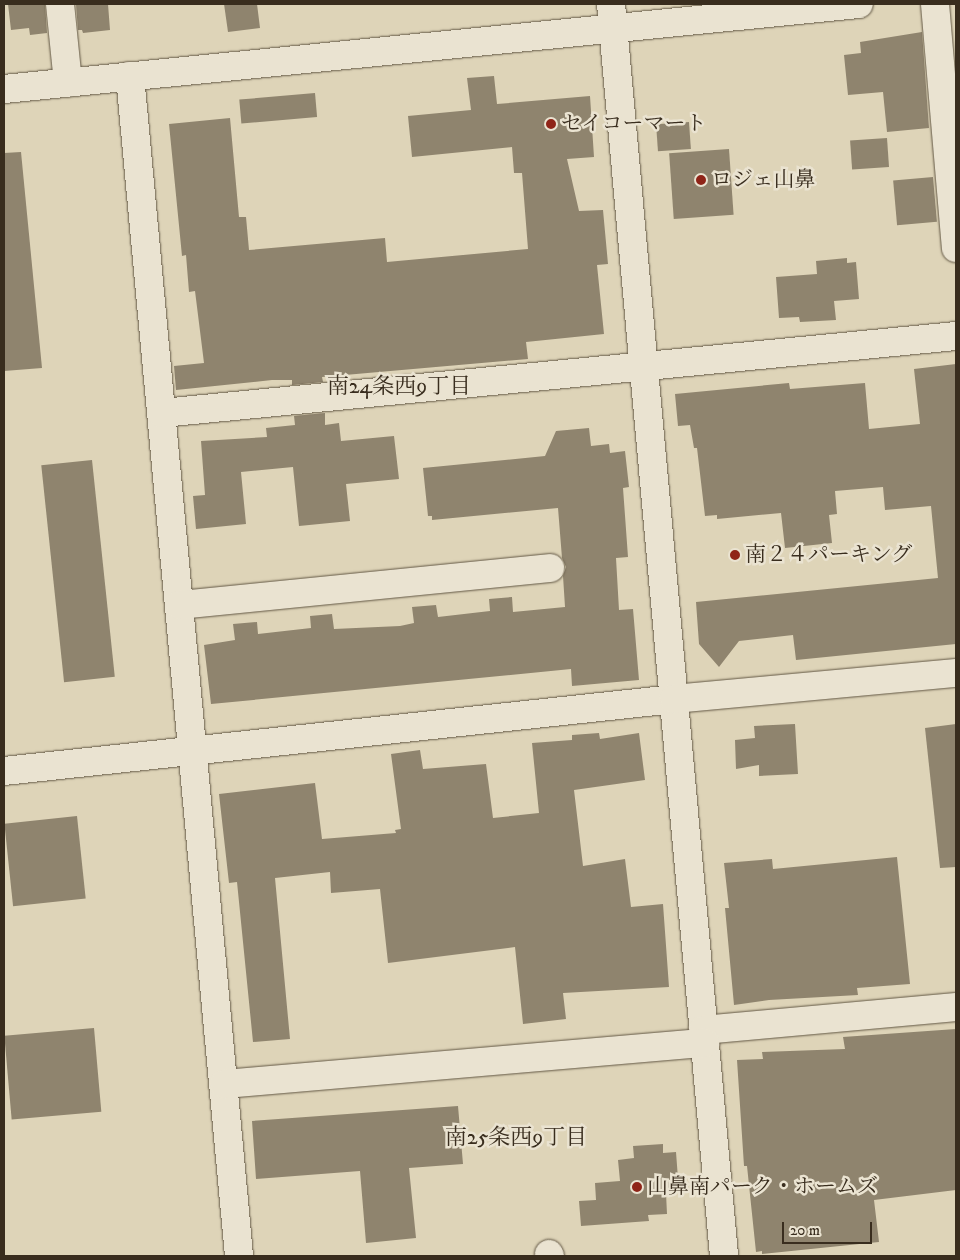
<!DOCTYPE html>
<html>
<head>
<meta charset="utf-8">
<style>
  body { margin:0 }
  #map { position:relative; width:960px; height:1260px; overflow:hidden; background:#ded4b8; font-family:"IM FELL DW Pica","Noto Serif JP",serif }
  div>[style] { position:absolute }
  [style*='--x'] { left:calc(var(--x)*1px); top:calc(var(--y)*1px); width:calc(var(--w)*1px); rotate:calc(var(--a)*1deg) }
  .building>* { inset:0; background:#8f846e; transform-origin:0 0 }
  .roads { filter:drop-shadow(0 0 1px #625744) drop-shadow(0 0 1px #625744) }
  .minor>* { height:28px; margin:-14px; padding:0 14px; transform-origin:14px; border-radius:14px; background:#eae3d1 }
  .dots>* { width:14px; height:14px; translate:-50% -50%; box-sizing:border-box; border:2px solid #eae3d1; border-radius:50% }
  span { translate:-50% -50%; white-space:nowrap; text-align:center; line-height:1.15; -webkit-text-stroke:5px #eae3d1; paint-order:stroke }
  .poi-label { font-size:21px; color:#392d1e }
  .left { translate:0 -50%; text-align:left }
  .neighbourhood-label { font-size:22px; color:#392d1e }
  .frame { position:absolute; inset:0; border:5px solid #392d1e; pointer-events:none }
  .scale { position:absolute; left:782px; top:1222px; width:90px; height:22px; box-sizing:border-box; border:2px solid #392d1e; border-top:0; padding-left:6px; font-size:15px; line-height:18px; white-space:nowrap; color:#392d1e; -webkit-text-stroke:4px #eae3d1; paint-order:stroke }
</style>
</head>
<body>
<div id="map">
  <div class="building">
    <i style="clip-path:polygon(8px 4px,45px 4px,47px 33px,30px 35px,29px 28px,11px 30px)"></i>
    <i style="clip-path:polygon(76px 4px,108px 4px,110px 30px,83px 33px,82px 30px,78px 30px)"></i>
    <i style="clip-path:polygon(224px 4px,257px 4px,260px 28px,228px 32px)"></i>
    <i style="clip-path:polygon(922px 32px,929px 128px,887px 132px,883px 92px,848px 95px,844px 55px,861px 53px,860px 42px)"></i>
    <i style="clip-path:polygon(494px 76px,497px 104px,590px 96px,594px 157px,567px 159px,579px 211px,603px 210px,608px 264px,597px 265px,604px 334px,526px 342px,528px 359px,322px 377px,323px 382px,292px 385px,292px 380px,272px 380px,176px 390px,174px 366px,204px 363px,195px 291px,189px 292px,186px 255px,182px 256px,169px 124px,230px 118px,239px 217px,246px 217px,249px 250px,385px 238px,387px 262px,528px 249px,522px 173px,514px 173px,512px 147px,412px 157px,408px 116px,471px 110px,467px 78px)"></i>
    <i style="left:315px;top:93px;width:24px;height:76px;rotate:85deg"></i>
    <i style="left:689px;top:122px;width:27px;height:33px;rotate:86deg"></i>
    <i style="left:887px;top:138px;width:29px;height:37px;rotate:86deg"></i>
    <i style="left:729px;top:149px;width:66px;height:60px;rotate:86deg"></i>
    <i style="clip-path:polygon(21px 152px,42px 368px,4px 371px,4px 153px)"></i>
    <i style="left:933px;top:177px;width:45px;height:40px;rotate:85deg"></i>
    <i style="clip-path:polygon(847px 258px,847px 263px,856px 262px,859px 299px,834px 301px,836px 320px,800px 322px,799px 317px,779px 318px,776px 277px,817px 274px,816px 261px)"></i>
    <i style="clip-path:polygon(956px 364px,956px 644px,796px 660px,793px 635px,739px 641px,719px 667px,699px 644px,696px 602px,938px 578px,931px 506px,885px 510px,883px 487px,835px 491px,837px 514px,829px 515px,832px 543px,785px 548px,781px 513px,717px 519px,717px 515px,705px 516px,697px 448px,694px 448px,690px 425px,678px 426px,675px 394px,789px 383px,790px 389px,865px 383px,869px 429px,920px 424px,914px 369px)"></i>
    <i style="clip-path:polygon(325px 413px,325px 425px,339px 423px,341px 441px,394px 436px,399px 479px,346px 484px,350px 521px,299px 526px,293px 467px,241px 472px,246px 524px,196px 529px,193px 496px,205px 495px,201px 441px,267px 437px,266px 428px,295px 425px,294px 416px)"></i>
    <i style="clip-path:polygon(589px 428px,591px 446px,609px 444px,610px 453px,625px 451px,629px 487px,623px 488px,628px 557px,616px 558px,619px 610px,633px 609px,639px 680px,572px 686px,571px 669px,211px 704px,204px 645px,235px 640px,233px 624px,257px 622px,258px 634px,311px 628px,310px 616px,332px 614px,334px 629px,400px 626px,414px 623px,412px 607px,436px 605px,438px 617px,490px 611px,489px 599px,512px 597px,513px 612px,565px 607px,563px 576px,566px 567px,562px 558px,558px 508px,432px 520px,432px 516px,428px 516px,423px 468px,545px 456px,556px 431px)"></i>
    <i style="left:92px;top:460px;width:218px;height:51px;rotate:84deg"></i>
    <i style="clip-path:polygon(795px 724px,798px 774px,759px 776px,759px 765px,736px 769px,735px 740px,755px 738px,754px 726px)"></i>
    <i style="clip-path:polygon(956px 724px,956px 867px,940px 868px,925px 728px)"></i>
    <i style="clip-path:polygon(599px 733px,600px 739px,639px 733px,645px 780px,574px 790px,583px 866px,625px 859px,631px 907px,663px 904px,669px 987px,563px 993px,566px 1019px,523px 1024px,515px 947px,388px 963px,380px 889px,331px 893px,330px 872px,275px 878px,290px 1039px,253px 1042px,237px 882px,229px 883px,219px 794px,315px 783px,322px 839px,396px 833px,395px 830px,401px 829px,391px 754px,420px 750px,423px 769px,486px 764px,493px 818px,539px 813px,532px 743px,572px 740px,572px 735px)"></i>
    <i style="left:77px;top:816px;width:83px;height:73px;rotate:84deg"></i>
    <i style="clip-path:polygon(897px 857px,910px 984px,857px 988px,858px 995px,769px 1000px,734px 1005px,725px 908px,729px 908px,724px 863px,772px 859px,773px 869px)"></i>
    <i style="left:94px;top:1028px;width:84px;height:90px;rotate:85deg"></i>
    <i style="clip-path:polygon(956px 1029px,956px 1190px,874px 1200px,879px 1242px,762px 1254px,762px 1251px,756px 1252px,747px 1166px,744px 1166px,737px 1060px,763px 1059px,762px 1052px,845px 1049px,843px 1037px)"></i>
    <i style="clip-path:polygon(458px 1106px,463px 1164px,409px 1168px,416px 1238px,366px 1243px,360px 1171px,256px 1179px,252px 1121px)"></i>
    <i style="clip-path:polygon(663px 1144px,663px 1153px,676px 1152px,679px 1192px,666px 1193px,667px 1214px,648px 1215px,649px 1221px,581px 1226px,579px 1201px,596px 1200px,595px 1183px,620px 1181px,618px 1160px,634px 1158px,633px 1146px)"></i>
  </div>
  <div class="roads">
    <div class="minor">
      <i style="--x:60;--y:4;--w:79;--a:84.2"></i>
      <i style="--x:611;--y:4;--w:1257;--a:84.84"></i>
      <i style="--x:935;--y:4;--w:245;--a:85.1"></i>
      <i style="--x:130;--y:76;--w:1185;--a:84.72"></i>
      <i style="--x:4;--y:89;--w:859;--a:-5.68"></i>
      <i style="--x:162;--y:413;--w:798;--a:-5.54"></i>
      <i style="--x:180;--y:605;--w:372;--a:-5.7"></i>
      <i style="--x:4;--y:771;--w:674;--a:-6.13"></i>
      <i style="--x:674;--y:699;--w:283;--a:-5.3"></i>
      <i style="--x:703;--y:1030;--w:254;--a:-5.2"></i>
      <i style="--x:224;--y:1084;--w:483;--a:-4.9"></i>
      <i style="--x:549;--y:1254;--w:2;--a:63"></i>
    </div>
  </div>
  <div class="dots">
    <i style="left:551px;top:124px;background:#8f2418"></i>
    <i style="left:701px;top:180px;background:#8f2418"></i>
    <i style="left:735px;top:555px;background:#8f2418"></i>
    <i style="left:637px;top:1187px;background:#8f2418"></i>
  </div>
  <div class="poi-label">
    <span class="left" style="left:561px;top:124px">セイコーマート</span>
    <span class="left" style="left:711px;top:180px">ロジェ山鼻</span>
    <span class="left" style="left:745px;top:555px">南２４パーキング</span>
    <span class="left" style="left:647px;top:1187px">山鼻南パーク・ホームズ</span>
  </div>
  <div class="neighbourhood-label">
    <span style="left:399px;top:387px">南24条西9丁目</span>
    <span style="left:516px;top:1138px">南25条西9丁目</span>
  </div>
  <div class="frame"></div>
  <div class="scale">20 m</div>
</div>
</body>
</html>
